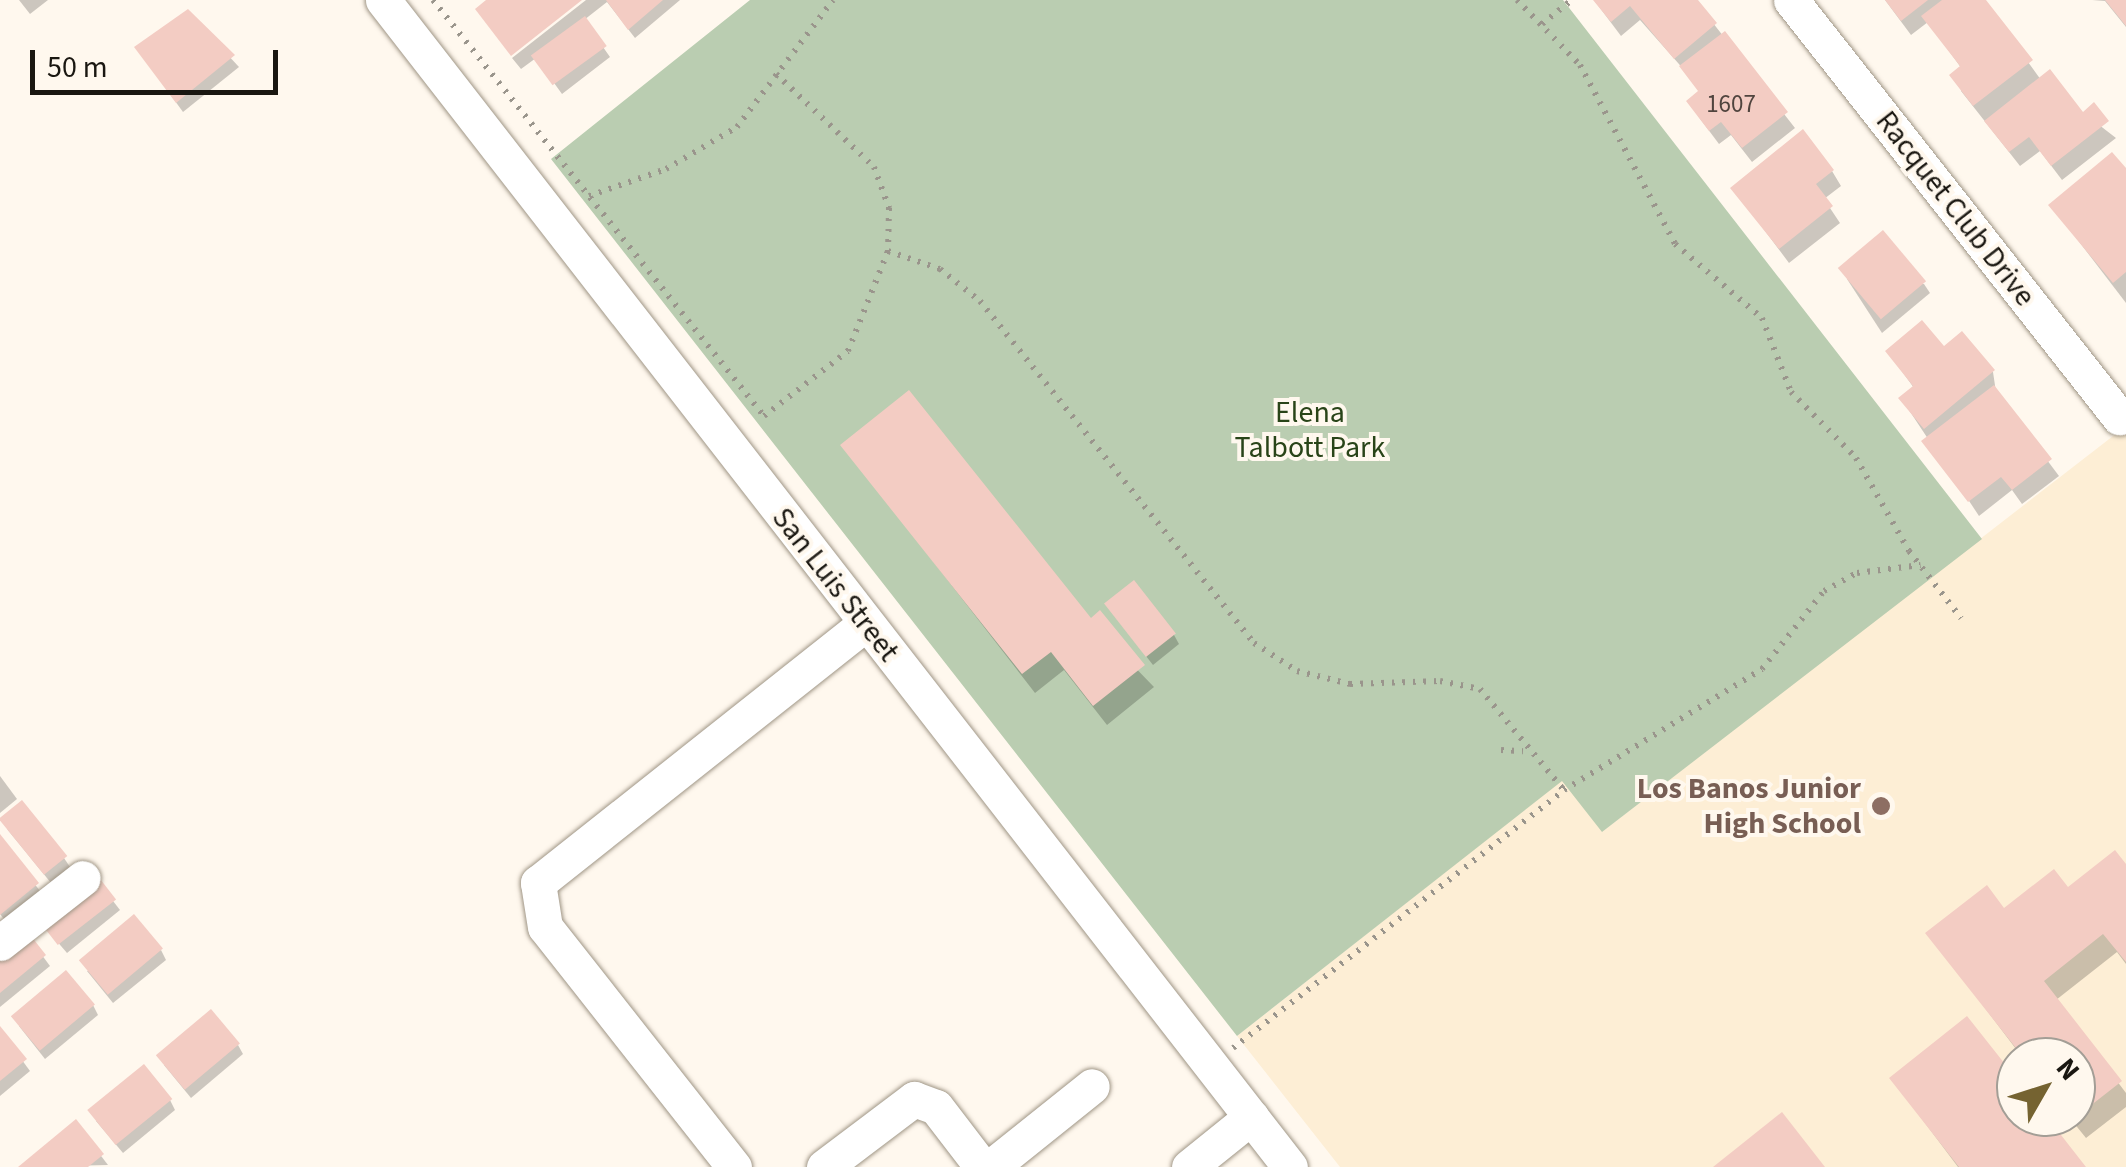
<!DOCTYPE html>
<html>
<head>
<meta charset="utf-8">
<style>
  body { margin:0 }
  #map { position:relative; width:2126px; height:1167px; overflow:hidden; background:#fff8ee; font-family:"Source Sans 3",sans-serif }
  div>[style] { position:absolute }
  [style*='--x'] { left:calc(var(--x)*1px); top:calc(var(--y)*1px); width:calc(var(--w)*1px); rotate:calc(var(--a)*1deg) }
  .built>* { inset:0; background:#fdeed5 }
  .green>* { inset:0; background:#bacdb1 }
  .shadow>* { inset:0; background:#0003 }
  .building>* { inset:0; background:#f3ccc3; transform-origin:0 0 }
  .path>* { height:6px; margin-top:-3px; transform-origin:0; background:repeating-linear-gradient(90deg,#9a958c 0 2.5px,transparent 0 10.5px) }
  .roads { filter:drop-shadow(0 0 2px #a09686) drop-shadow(0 0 2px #a09686) }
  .minor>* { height:35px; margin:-17.5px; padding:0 17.5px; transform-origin:17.5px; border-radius:17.5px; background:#fff }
  .dots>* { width:28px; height:28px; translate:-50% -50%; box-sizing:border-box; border:5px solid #fff8ee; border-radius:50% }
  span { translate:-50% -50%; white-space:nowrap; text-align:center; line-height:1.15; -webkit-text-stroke:8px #fff8ee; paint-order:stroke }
  .number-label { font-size:25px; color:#50443e }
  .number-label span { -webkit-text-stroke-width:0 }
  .street-label { font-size:30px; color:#1a1711 }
  .park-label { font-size:30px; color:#294418 }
  .education-label { font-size:30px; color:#785e54; font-weight:700 }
  .right { translate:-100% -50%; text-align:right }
  .north { position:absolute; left:1996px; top:1037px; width:100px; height:100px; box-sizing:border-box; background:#fff8ee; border:2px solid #a39e96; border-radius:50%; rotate:51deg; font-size:28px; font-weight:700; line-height:40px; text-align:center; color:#1a1711 }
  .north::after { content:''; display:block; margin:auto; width:35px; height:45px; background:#756331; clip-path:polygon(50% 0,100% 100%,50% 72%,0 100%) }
  .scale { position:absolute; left:30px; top:50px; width:248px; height:45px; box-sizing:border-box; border:5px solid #1a1711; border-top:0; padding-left:12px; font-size:30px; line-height:35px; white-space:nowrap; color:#1a1711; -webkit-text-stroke:8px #fff8ee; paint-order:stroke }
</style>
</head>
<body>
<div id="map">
  <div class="built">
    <i style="clip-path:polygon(evenodd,2126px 426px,2126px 1167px,1340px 1167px,1237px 1036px,1562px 780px,1603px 831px,2126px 426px,2016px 1057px,2076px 1057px,2076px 1117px,2016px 1117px,2016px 1057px)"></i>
  </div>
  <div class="green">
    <i style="clip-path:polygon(750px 0,1563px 0,1982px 539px,1602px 832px,1562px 781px,1237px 1036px,551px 159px)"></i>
  </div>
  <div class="shadow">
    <i style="clip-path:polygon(19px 0,48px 0,30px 14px)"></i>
    <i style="clip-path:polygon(586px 0,680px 0,635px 38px,607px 2px,584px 20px,610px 57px,562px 94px,536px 58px,521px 69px,512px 58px)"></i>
    <i style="clip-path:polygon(1594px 0,1695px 0,1795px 128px,1752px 162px,1731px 135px,1719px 144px,1698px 116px,1700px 93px,1686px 72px,1640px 20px,1621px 36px)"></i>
    <i style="clip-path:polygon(1885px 0,1983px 0,2041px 80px,2116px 138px,2062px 180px,2040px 151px,2020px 166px,1961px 91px,1962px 69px,1928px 22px,1911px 35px)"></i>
    <i style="clip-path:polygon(2092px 0,2126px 0,2126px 27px,2105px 1px)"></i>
    <i style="clip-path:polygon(188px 12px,239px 67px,183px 112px,143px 57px)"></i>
    <i style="clip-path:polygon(1832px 171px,1841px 186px,1824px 199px,1840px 223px,1789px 263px,1733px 188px)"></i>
    <i style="clip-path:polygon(2126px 172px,2126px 303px,2051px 205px)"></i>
    <i style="clip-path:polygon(1847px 279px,1924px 284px,1930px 293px,1882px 333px)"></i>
    <i style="clip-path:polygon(1944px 350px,1993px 372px,1996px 392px,2059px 476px,2022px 504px,2012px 490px,1979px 516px,1901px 398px,1914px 388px,1888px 352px)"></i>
    <i style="clip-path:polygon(843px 445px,1090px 621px,1154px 687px,1107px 725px,1064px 670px,1035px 693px)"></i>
    <i style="clip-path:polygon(1113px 614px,1174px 635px,1179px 644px,1153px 665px)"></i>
    <i style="clip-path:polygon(0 776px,17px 799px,0 813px)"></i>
    <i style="clip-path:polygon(7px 829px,64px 858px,70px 867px,51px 883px)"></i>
    <i style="clip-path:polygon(0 838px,43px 895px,7px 923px,0 914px)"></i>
    <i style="clip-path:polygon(2126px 868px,2126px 964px,2117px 952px,2056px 1000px,2126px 1093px,2126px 1107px,2086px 1138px,2069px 1117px,2076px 1117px,2076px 1057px,2022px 1057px,1929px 934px)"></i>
    <i style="clip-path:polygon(96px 879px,120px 910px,67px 953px,49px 932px)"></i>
    <i style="clip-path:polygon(27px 935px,50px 966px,0 1007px,0 957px)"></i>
    <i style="clip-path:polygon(161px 950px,166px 960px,113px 1003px,87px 971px)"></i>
    <i style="clip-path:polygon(93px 1005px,98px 1015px,45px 1059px,19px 1026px)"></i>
    <i style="clip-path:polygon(0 1030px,30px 1071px,0 1096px)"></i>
    <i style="clip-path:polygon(238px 1045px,243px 1054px,191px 1098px,164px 1065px)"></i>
    <i style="clip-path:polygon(1892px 1079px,2016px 1082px,2016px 1117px,2044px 1117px,2083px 1167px,1958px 1167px)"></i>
    <i style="clip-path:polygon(170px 1100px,175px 1110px,123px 1153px,96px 1121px)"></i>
    <i style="clip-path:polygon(76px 1123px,108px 1165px,23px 1167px)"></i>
  </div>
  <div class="building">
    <i style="clip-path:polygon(486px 0,582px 0,511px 56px,475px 9px)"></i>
    <i style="clip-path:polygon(606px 0,663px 0,628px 30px)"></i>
    <i style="clip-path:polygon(1593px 0,1698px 0,1717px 23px,1674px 59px,1630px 6px,1611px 22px)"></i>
    <i style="clip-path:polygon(1885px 0,1928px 0,1901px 21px)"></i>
    <i style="clip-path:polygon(1942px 0,1986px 0,2033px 60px,1973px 106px,1949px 75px,1960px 66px,1921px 16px)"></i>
    <i style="clip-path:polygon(2105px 0,2126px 0,2126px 26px)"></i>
    <i style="clip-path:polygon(188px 9px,235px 55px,176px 103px,134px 47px)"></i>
    <i style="left:585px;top:16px;width:37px;height:67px;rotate:54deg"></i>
    <i style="clip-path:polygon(1725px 31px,1788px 112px,1742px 148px,1721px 122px,1709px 131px,1686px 101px,1698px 91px,1679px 66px)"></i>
    <i style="clip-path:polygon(2050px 69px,2083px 112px,2094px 102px,2109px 121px,2051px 166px,2029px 137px,2009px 152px,1984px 121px)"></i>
    <i style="clip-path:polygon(1803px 129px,1834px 170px,1816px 184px,1833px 206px,1779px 249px,1730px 188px)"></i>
    <i style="clip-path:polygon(2112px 152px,2126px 168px,2126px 272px,2113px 283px,2048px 205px)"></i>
    <i style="left:1883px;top:230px;width:67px;height:59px;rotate:50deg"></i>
    <i style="clip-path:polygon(1922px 320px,1944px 346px,1962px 331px,1995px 370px,1924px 429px,1898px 398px,1913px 386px,1885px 351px)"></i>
    <i style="clip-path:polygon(1994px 385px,2052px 459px,2012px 490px,2001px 477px,1968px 502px,1921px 441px)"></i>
    <i style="clip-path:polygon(909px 390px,1091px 618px,1100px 610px,1145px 665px,1093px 706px,1051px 652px,1022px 674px,840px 445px)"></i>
    <i style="left:1134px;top:580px;width:68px;height:38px;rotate:52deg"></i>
    <i style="left:22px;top:800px;width:72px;height:30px;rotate:51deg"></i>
    <i style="clip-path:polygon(0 834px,39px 883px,0 915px)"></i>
    <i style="clip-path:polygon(2115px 850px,2126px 864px,2126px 962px,2103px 934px,2044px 981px,2122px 1081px,2076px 1117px,2076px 1057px,2023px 1057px,1925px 933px,1987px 885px,2004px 908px,2054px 869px,2068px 887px)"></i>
    <i style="left:97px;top:875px;width:31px;height:74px;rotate:52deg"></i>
    <i style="left:134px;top:914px;width:45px;height:72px;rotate:50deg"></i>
    <i style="clip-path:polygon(27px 931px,46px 955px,0 993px,0 954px)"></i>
    <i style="left:66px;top:970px;width:45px;height:72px;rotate:50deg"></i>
    <i style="left:211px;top:1009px;width:45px;height:72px;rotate:50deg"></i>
    <i style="clip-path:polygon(1967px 1016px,2016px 1078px,2016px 1117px,2047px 1117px,2086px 1167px,1959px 1167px,1889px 1078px)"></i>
    <i style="clip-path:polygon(0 1026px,27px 1059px,0 1081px)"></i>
    <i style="left:144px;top:1064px;width:45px;height:73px;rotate:51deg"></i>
    <i style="clip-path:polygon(1782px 1112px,1825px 1167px,1713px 1167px)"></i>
    <i style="clip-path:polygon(76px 1119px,104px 1154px,88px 1167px,18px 1167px)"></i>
  </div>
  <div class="path">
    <i style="--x:433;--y:0;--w:532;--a:51.49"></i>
    <i style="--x:764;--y:416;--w:106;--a:-37.7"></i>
    <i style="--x:848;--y:351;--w:108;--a:-68.2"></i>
    <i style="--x:1517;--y:0;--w:91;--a:45.9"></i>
    <i style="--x:1580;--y:65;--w:203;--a:62"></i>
    <i style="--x:1675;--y:244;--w:114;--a:40.4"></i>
    <i style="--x:1762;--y:318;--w:79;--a:68.6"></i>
    <i style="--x:1791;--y:392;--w:93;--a:45.4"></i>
    <i style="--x:1856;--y:458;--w:107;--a:60.3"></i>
    <i style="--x:1909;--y:551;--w:85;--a:52.2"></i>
    <i style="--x:1542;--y:24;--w:38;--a:-39"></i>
    <i style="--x:776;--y:74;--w:135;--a:43.5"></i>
    <i style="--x:874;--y:167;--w:44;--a:69.9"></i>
    <i style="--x:889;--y:208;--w:43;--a:91.3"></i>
    <i style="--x:888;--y:251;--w:55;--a:19.1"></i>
    <i style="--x:940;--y:269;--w:51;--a:38.7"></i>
    <i style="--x:980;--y:301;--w:438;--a:51.3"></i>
    <i style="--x:1254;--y:643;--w:51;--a:33.1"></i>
    <i style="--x:1297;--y:671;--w:55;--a:13.8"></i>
    <i style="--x:1350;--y:684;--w:90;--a:-1.9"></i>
    <i style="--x:1440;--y:681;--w:41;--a:11.3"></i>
    <i style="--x:1480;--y:689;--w:131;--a:50.3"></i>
    <i style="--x:1564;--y:790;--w:232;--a:-31.4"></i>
    <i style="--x:1762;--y:669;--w:100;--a:-51.5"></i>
    <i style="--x:1824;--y:591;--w:38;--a:-29"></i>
    <i style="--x:1857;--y:573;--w:64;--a:-7.2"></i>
    <i style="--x:589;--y:196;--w:82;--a:-19.3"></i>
    <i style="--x:666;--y:169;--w:82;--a:-30.6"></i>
    <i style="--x:737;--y:127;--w:159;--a:-52.9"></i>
    <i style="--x:1501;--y:750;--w:22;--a:3"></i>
    <i style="--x:1233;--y:1048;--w:420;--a:-37.9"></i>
  </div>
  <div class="roads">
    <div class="minor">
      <i style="--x:383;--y:0;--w:1478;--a:52.15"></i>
      <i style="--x:1791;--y:0;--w:531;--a:51.81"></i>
      <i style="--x:0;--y:943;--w:105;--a:-38.1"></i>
      <i style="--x:734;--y:1167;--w:305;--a:-128.2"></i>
      <i style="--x:545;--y:927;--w:45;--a:-99"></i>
      <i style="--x:538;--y:883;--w:417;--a:-38.4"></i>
      <i style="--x:824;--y:1167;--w:113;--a:-37.1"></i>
      <i style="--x:914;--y:1099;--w:23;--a:20"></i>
      <i style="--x:936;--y:1107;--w:76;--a:52.5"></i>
      <i style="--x:991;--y:1167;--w:129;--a:-38.7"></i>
      <i style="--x:1189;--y:1167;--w:80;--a:-38.9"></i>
    </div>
  </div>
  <div class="dots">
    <i style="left:1881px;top:806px;background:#8d6e63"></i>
  </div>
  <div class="number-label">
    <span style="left:1731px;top:104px">1607</span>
  </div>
  <div class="street-label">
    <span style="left:1955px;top:209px;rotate:52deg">Racquet Club Drive</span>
    <span style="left:835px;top:585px;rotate:52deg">San Luis Street</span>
  </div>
  <div class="park-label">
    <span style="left:1310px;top:430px">Elena<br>Talbott Park</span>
  </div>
  <div class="education-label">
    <span class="right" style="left:1861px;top:806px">Los Banos Junior<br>High School</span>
  </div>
  <div class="north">N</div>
  <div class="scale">50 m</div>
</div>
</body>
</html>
